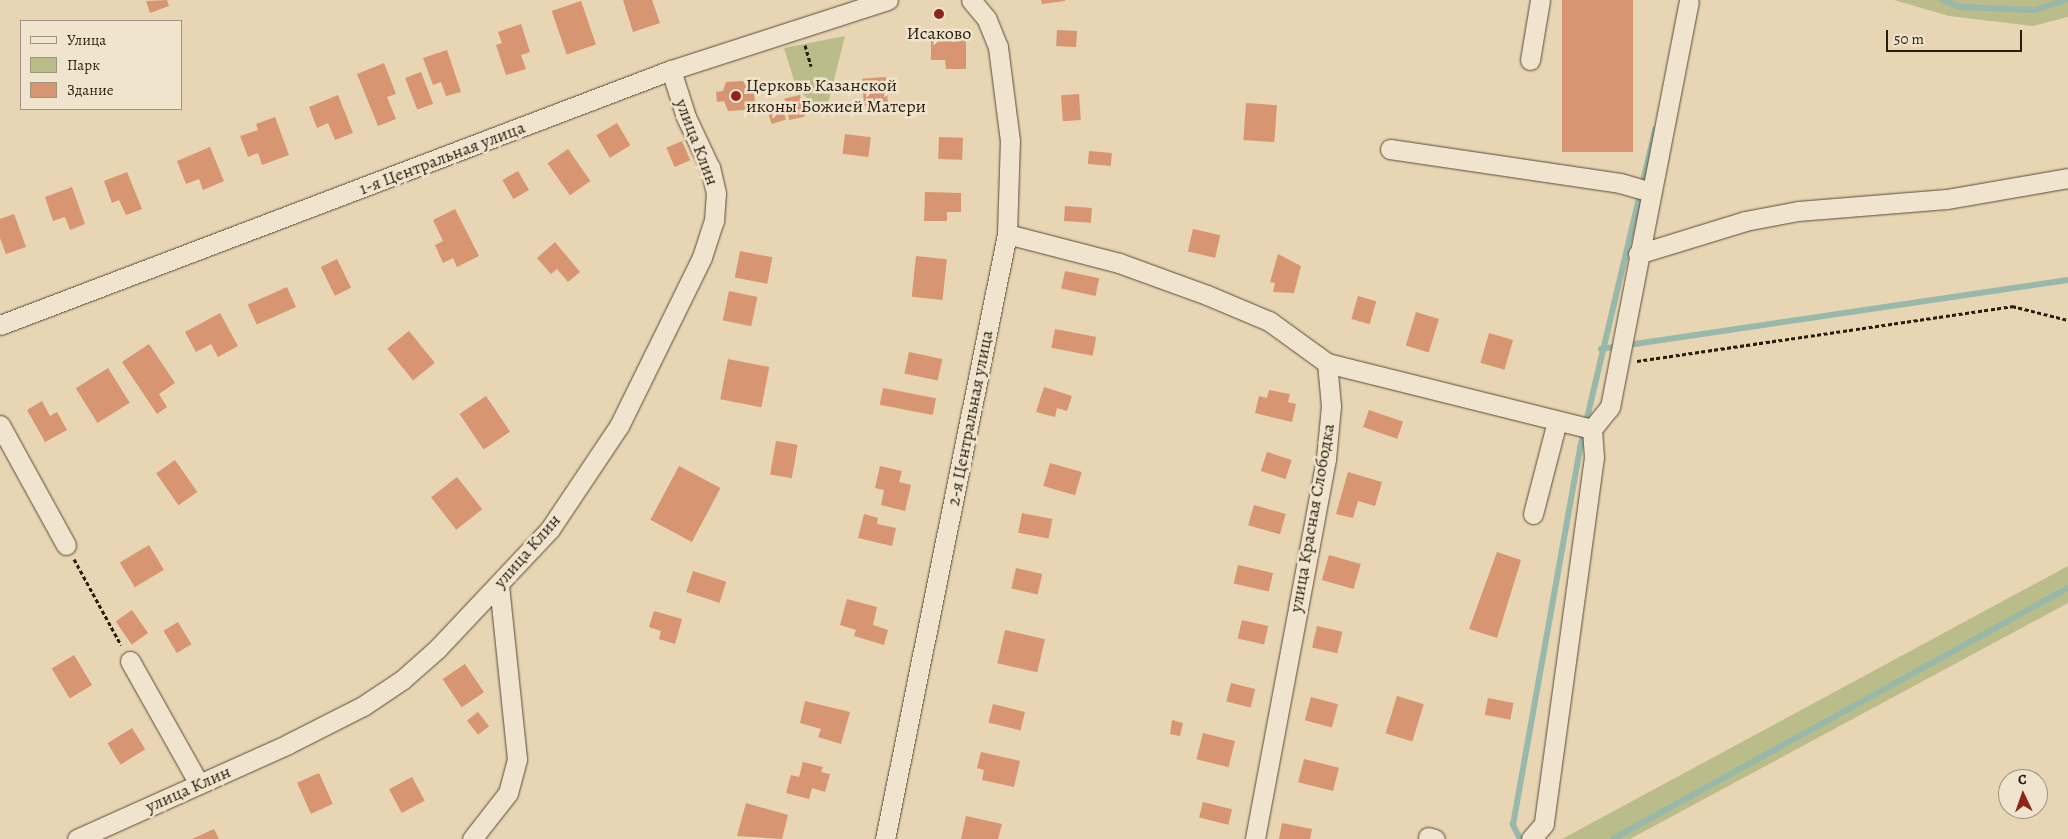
<!DOCTYPE html>
<html>
<head>
<meta charset="utf-8">
<style>
  body { margin:0 }
  #map { position:relative; width:2068px; height:839px; overflow:hidden; background:#e8d5b3; font-family:Alegreya,serif }
  div>[style] { position:absolute }
  [style*='--x'] { left:calc(var(--x)*1px); top:calc(var(--y)*1px); width:calc(var(--w)*1px); rotate:calc(var(--a)*1deg) }
  .green>* { inset:0; background:#babc8a }
  .stream>* { height:5.5px; margin:-2.75px; padding:0 2.75px; transform-origin:2.75px; border-radius:2.75px; background:#98b9a9 }
  .building>* { inset:0; background:#d79572; transform-origin:0 0 }
  .path>* { height:3px; margin-top:-1.5px; transform-origin:0; background:repeating-linear-gradient(90deg,#291d0d 0 4px,transparent 0 6.5px) }
  .roads { filter:drop-shadow(0 0 1px #594b36) drop-shadow(0 0 1px #594b36) }
  .minor>* { height:19px; margin:-9.5px; padding:0 9.5px; transform-origin:9.5px; border-radius:9.5px; background:#f0e4ce }
  .dots>* { width:14px; height:14px; translate:-50% -50%; box-sizing:border-box; border:2px solid #f0e4ce; border-radius:50% }
  span { translate:-50% -50%; white-space:nowrap; text-align:center; line-height:1.15; -webkit-text-stroke:5px #f0e4ce; paint-order:stroke }
  .poi-label { font-size:18px; color:#291d0d }
  .left { translate:0 -50%; text-align:left }
  .street-label { font-size:18px; color:#291d0d }
  .legend { position:absolute; left:20px; top:20px; width:162px; height:90px; box-sizing:border-box; background:#f0e4ce; border:1px solid #a09481; margin:0; padding:6px 9px; list-style:none; font-size:15px; color:#291d0d }
  .legend li { display:flex; align-items:center; gap:10px; height:25px }
  .legend b { width:25px; border:1px solid #a09481 }
  .north { position:absolute; left:1998px; top:769px; width:50px; height:50px; box-sizing:border-box; background:#f0e4ce; border:1px solid #a09481; border-radius:50%; rotate:357deg; font-size:14px; font-weight:700; line-height:20px; text-align:center; color:#291d0d }
  .north::after { content:''; display:block; margin:auto; width:18px; height:22px; background:#8f2418; clip-path:polygon(50% 0,100% 100%,50% 72%,0 100%) }
  .scale { position:absolute; left:1886px; top:30px; width:136px; height:22px; box-sizing:border-box; border:2px solid #291d0d; border-top:0; padding-left:6px; font-size:15px; line-height:18px; white-space:nowrap; color:#291d0d; -webkit-text-stroke:4px #f0e4ce; paint-order:stroke }
</style>
</head>
<body>
<div id="map">
  <div class="green">
    <i style="clip-path:polygon(1894px 0,2068px 0,2068px 17px,2033px 26px,1949px 16px)"></i>
    <i style="clip-path:polygon(845px 36px,825px 116px,796px 87px,784px 48px)"></i>
    <i style="clip-path:polygon(2068px 566px,2068px 603px,1630px 839px,1562px 839px)"></i>
  </div>
  <div class="stream">
    <i style="--x:1942;--y:0;--w:19;--a:21"></i>
    <i style="--x:1960;--y:7;--w:75;--a:2.3"></i>
    <i style="--x:2035;--y:10;--w:32;--a:-18"></i>
    <i style="--x:1601;--y:349;--w:472;--a:-8.4"></i>
    <i style="--x:1520;--y:839;--w:16;--a:-117"></i>
    <i style="--x:1513;--y:825;--w:383;--a:-79.9"></i>
    <i style="--x:1580;--y:448;--w:327;--a:-76.7"></i>
    <i style="--x:1613;--y:839;--w:520;--a:-28.88"></i>
  </div>
  <div class="building">
    <i style="clip-path:polygon(167px 0,169px 6px,150px 13px,146px 1px)"></i>
    <i style="clip-path:polygon(623px 0,652px 0,660px 23px,633px 32px)"></i>
    <i style="clip-path:polygon(1041px 0,1065px 0,1065px 1px,1042px 4px)"></i>
    <i style="left:1562px;top:0;width:71px;height:152px"></i>
    <i style="left:581px;top:1px;width:46px;height:31px;rotate:71deg"></i>
    <i style="clip-path:polygon(521px 24px,530px 52px,521px 55px,526px 69px,506px 75px,496px 45px,502px 43px,498px 32px)"></i>
    <i style="left:1057px;top:30px;width:20px;height:16px;rotate:3deg"></i>
    <i style="clip-path:polygon(931px 39px,966px 39px,966px 69px,946px 69px,945px 60px,931px 60px)"></i>
    <i style="clip-path:polygon(447px 50px,461px 92px,446px 96px,441px 82px,433px 85px,423px 58px)"></i>
    <i style="clip-path:polygon(384px 63px,396px 94px,387px 97px,396px 119px,378px 126px,357px 74px)"></i>
    <i style="left:421px;top:72px;width:34px;height:17px;rotate:69deg"></i>
    <i style="left:886px;top:77px;width:27px;height:24px;rotate:86deg"></i>
    <i style="clip-path:polygon(743px 81px,747px 88px,754px 88px,755px 103px,748px 104px,745px 110px,728px 111px,724px 101px,717px 102px,716px 92px,723px 91px,726px 82px)"></i>
    <i style="left:1079px;top:94px;width:26px;height:18px;rotate:86deg"></i>
    <i style="clip-path:polygon(338px 95px,353px 133px,335px 140px,328px 123px,317px 128px,309px 107px)"></i>
    <i style="left:800px;top:95px;width:22px;height:16px;rotate:77deg"></i>
    <i style="left:1246px;top:103px;width:31px;height:37px;rotate:4deg"></i>
    <i style="left:783px;top:110px;width:10px;height:15px;rotate:73deg"></i>
    <i style="clip-path:polygon(275px 117px,289px 155px,262px 165px,258px 153px,248px 157px,240px 136px,258px 130px,256px 124px)"></i>
    <i style="left:617px;top:123px;width:26px;height:24px;rotate:59deg"></i>
    <i style="left:845px;top:134px;width:26px;height:20px;rotate:7deg"></i>
    <i style="left:939px;top:137px;width:24px;height:22px;rotate:2deg"></i>
    <i style="left:682px;top:141px;width:21px;height:17px;rotate:67deg"></i>
    <i style="clip-path:polygon(210px 147px,224px 181px,203px 190px,199px 179px,186px 184px,177px 161px)"></i>
    <i style="left:568px;top:149px;width:39px;height:25px;rotate:55deg"></i>
    <i style="left:1089px;top:151px;width:23px;height:13px;rotate:5deg"></i>
    <i style="left:518px;top:171px;width:22px;height:18px;rotate:60deg"></i>
    <i style="clip-path:polygon(127px 172px,142px 209px,126px 215px,119px 200px,112px 203px,104px 181px)"></i>
    <i style="clip-path:polygon(72px 187px,85px 224px,70px 230px,65px 217px,53px 221px,45px 197px)"></i>
    <i style="clip-path:polygon(925px 192px,961px 193px,961px 212px,947px 212px,947px 221px,924px 221px)"></i>
    <i style="left:1065px;top:206px;width:27px;height:15px;rotate:4deg"></i>
    <i style="clip-path:polygon(455px 209px,479px 256px,457px 267px,453px 258px,443px 263px,435px 245px,443px 241px,433px 220px)"></i>
    <i style="clip-path:polygon(14px 214px,26px 247px,6px 254px,0 238px,0 219px)"></i>
    <i style="left:1193px;top:229px;width:28px;height:23px;rotate:13deg"></i>
    <i style="clip-path:polygon(555px 242px,580px 272px,568px 282px,557px 269px,551px 274px,537px 258px)"></i>
    <i style="left:740px;top:251px;width:33px;height:27px;rotate:11deg"></i>
    <i style="clip-path:polygon(1278px 254px,1301px 266px,1294px 293px,1273px 292px,1275px 283px,1270px 282px)"></i>
    <i style="left:916px;top:256px;width:31px;height:41px;rotate:6deg"></i>
    <i style="left:337px;top:259px;width:32px;height:18px;rotate:64deg"></i>
    <i style="left:1065px;top:271px;width:35px;height:18px;rotate:12deg"></i>
    <i style="left:287px;top:287px;width:22px;height:43px;rotate:66deg"></i>
    <i style="left:729px;top:291px;width:29px;height:30px;rotate:12deg"></i>
    <i style="left:1358px;top:296px;width:19px;height:24px;rotate:16deg"></i>
    <i style="left:1416px;top:312px;width:24px;height:35px;rotate:17deg"></i>
    <i style="clip-path:polygon(220px 313px,238px 346px,218px 357px,211px 344px,196px 352px,185px 332px)"></i>
    <i style="left:1055px;top:329px;width:42px;height:19px;rotate:11deg"></i>
    <i style="left:409px;top:331px;width:41px;height:28px;rotate:51deg"></i>
    <i style="left:1489px;top:333px;width:25px;height:31px;rotate:16deg"></i>
    <i style="clip-path:polygon(149px 344px,175px 383px,159px 394px,167px 407px,157px 414px,122px 362px)"></i>
    <i style="left:909px;top:352px;width:34px;height:22px;rotate:12deg"></i>
    <i style="left:728px;top:359px;width:42px;height:41px;rotate:11deg"></i>
    <i style="left:108px;top:368px;width:41px;height:38px;rotate:58deg"></i>
    <i style="clip-path:polygon(1044px 387px,1072px 396px,1067px 411px,1057px 408px,1055px 417px,1036px 412px)"></i>
    <i style="left:883px;top:388px;width:54px;height:17px;rotate:11deg"></i>
    <i style="clip-path:polygon(1269px 390px,1290px 394px,1288px 402px,1296px 404px,1292px 422px,1255px 413px,1259px 396px,1267px 398px)"></i>
    <i style="left:486px;top:396px;width:43px;height:32px;rotate:56deg"></i>
    <i style="clip-path:polygon(42px 401px,50px 416px,57px 412px,67px 430px,45px 442px,27px 410px)"></i>
    <i style="left:1369px;top:410px;width:36px;height:18px;rotate:19deg"></i>
    <i style="left:776px;top:441px;width:22px;height:34px;rotate:10deg"></i>
    <i style="left:1267px;top:452px;width:26px;height:20px;rotate:18deg"></i>
    <i style="left:175px;top:460px;width:39px;height:23px;rotate:55deg"></i>
    <i style="left:1050px;top:463px;width:33px;height:24px;rotate:16deg"></i>
    <i style="left:679px;top:466px;width:47px;height:61px;rotate:28deg"></i>
    <i style="clip-path:polygon(880px 466px,902px 471px,899px 482px,911px 485px,905px 511px,881px 505px,884px 490px,875px 488px)"></i>
    <i style="clip-path:polygon(1348px 472px,1382px 482px,1375px 506px,1358px 501px,1353px 518px,1336px 514px)"></i>
    <i style="left:457px;top:477px;width:41px;height:33px;rotate:52deg"></i>
    <i style="left:1254px;top:505px;width:33px;height:21px;rotate:16deg"></i>
    <i style="left:1022px;top:513px;width:31px;height:20px;rotate:11deg"></i>
    <i style="clip-path:polygon(864px 514px,878px 518px,877px 524px,896px 528px,892px 546px,858px 538px)"></i>
    <i style="left:149px;top:545px;width:29px;height:34px;rotate:59deg"></i>
    <i style="clip-path:polygon(1497px 552px,1521px 560px,1497px 638px,1469px 629px)"></i>
    <i style="left:1329px;top:555px;width:33px;height:26px;rotate:16deg"></i>
    <i style="left:1238px;top:565px;width:36px;height:19px;rotate:13deg"></i>
    <i style="left:1016px;top:568px;width:27px;height:21px;rotate:13deg"></i>
    <i style="left:693px;top:571px;width:35px;height:22px;rotate:18deg"></i>
    <i style="clip-path:polygon(847px 599px,877px 607px,873px 625px,888px 630px,884px 645px,854px 636px,856px 630px,840px 625px)"></i>
    <i style="left:132px;top:610px;width:28px;height:20px;rotate:55deg"></i>
    <i style="clip-path:polygon(654px 611px,682px 619px,675px 644px,659px 639px,661px 631px,649px 627px)"></i>
    <i style="left:1242px;top:620px;width:27px;height:19px;rotate:13deg"></i>
    <i style="left:178px;top:622px;width:26px;height:17px;rotate:59deg"></i>
    <i style="left:1317px;top:626px;width:26px;height:22px;rotate:13deg"></i>
    <i style="left:1005px;top:630px;width:41px;height:34px;rotate:13deg"></i>
    <i style="left:74px;top:655px;width:35px;height:26px;rotate:59deg"></i>
    <i style="left:465px;top:664px;width:34px;height:27px;rotate:56deg"></i>
    <i style="left:1231px;top:683px;width:25px;height:19px;rotate:14deg"></i>
    <i style="left:1397px;top:696px;width:28px;height:39px;rotate:17deg"></i>
    <i style="left:1311px;top:697px;width:28px;height:24px;rotate:15deg"></i>
    <i style="left:1488px;top:698px;width:26px;height:17px;rotate:11deg"></i>
    <i style="clip-path:polygon(805px 701px,850px 712px,841px 744px,818px 737px,821px 729px,800px 723px)"></i>
    <i style="left:993px;top:704px;width:33px;height:19px;rotate:14deg"></i>
    <i style="left:478px;top:712px;width:18px;height:14px;rotate:52deg"></i>
    <i style="clip-path:polygon(1172px 720px,1183px 723px,1180px 736px,1170px 734px)"></i>
    <i style="left:132px;top:728px;width:25px;height:29px;rotate:58deg"></i>
    <i style="left:1203px;top:733px;width:33px;height:27px;rotate:14deg"></i>
    <i style="clip-path:polygon(981px 752px,1020px 761px,1014px 787px,982px 780px,984px 770px,977px 768px)"></i>
    <i style="left:1304px;top:759px;width:36px;height:24px;rotate:14deg"></i>
    <i style="clip-path:polygon(803px 762px,823px 767px,821px 772px,830px 774px,825px 792px,812px 788px,809px 799px,786px 793px,791px 775px,799px 777px)"></i>
    <i style="left:319px;top:773px;width:34px;height:24px;rotate:66deg"></i>
    <i style="left:412px;top:777px;width:27px;height:26px;rotate:62deg"></i>
    <i style="left:1203px;top:802px;width:30px;height:16px;rotate:14deg"></i>
    <i style="clip-path:polygon(746px 803px,788px 815px,782px 839px,737px 836px)"></i>
    <i style="clip-path:polygon(966px 816px,1002px 824px,998px 839px,961px 839px)"></i>
    <i style="clip-path:polygon(1282px 823px,1312px 829px,1310px 839px,1279px 839px)"></i>
    <i style="clip-path:polygon(214px 829px,219px 839px,192px 839px)"></i>
  </div>
  <div class="path">
    <i style="--x:805;--y:45;--w:22;--a:74"></i>
    <i style="--x:1637;--y:361;--w:379;--a:-8.3"></i>
    <i style="--x:2012;--y:306;--w:58;--a:14"></i>
    <i style="--x:74;--y:559;--w:98;--a:61.3"></i>
  </div>
  <div class="roads">
    <div class="minor">
      <i style="--x:1530;--y:60;--w:61;--a:-80.5"></i>
      <i style="--x:1390;--y:149;--w:232;--a:8.4"></i>
      <i style="--x:1620;--y:183;--w:32;--a:16"></i>
      <i style="--x:1007;--y:234;--w:116;--a:14.5"></i>
      <i style="--x:1119;--y:263;--w:94;--a:20"></i>
      <i style="--x:1207;--y:295;--w:67;--a:22.8"></i>
      <i style="--x:1269;--y:321;--w:72;--a:35.9"></i>
      <i style="--x:1327;--y:363;--w:43;--a:84.7"></i>
      <i style="--x:1331;--y:406;--w:53;--a:95.4"></i>
      <i style="--x:1326;--y:459;--w:387;--a:100.6"></i>
      <i style="--x:1638;--y:254;--w:112;--a:-17.1"></i>
      <i style="--x:1745;--y:221;--w:54;--a:-10.7"></i>
      <i style="--x:1798;--y:211;--w:149;--a:-4.6"></i>
      <i style="--x:1947;--y:199;--w:123;--a:-9.8"></i>
      <i style="--x:0;--y:325;--w:718;--a:-20.81"></i>
      <i style="--x:671;--y:70;--w:228;--a:-17.9"></i>
      <i style="--x:1327;--y:363;--w:273;--a:14"></i>
      <i style="--x:1592;--y:429;--w:28;--a:86"></i>
      <i style="--x:1594;--y:457;--w:370;--a:97.8"></i>
      <i style="--x:1544;--y:824;--w:20;--a:131"></i>
      <i style="--x:0;--y:425;--w:137;--a:61.2"></i>
      <i style="--x:1592;--y:429;--w:28;--a:-51"></i>
      <i style="--x:1610;--y:407;--w:413;--a:-79"></i>
      <i style="--x:1533;--y:514;--w:96;--a:-75.5"></i>
      <i style="--x:130;--y:661;--w:141;--a:60.7"></i>
      <i style="--x:1428;--y:837;--w:7;--a:16"></i>
      <i style="--x:77;--y:839;--w:231;--a:-24.2"></i>
      <i style="--x:288;--y:744;--w:84;--a:-26.9"></i>
      <i style="--x:363;--y:706;--w:47;--a:-33.7"></i>
      <i style="--x:402;--y:680;--w:47;--a:-41.5"></i>
      <i style="--x:437;--y:649;--w:165;--a:-46.7"></i>
      <i style="--x:550;--y:529;--w:124;--a:-56.2"></i>
      <i style="--x:619;--y:426;--w:188;--a:-63.8"></i>
      <i style="--x:702;--y:257;--w:38;--a:-72"></i>
      <i style="--x:714;--y:221;--w:28;--a:-86"></i>
      <i style="--x:716;--y:193;--w:26;--a:-103"></i>
      <i style="--x:710;--y:168;--w:56;--a:-115.2"></i>
      <i style="--x:686;--y:117;--w:49;--a:-107.7"></i>
      <i style="--x:472;--y:839;--w:58;--a:-52"></i>
      <i style="--x:508;--y:793;--w:35;--a:-75"></i>
      <i style="--x:517;--y:759;--w:176;--a:-95.9"></i>
      <i style="--x:885;--y:839;--w:617;--a:-78.6"></i>
      <i style="--x:1007;--y:234;--w:93;--a:-88.2"></i>
      <i style="--x:1010;--y:141;--w:95;--a:-97.3"></i>
      <i style="--x:998;--y:47;--w:31;--a:-112"></i>
      <i style="--x:986;--y:18;--w:23;--a:-130"></i>
    </div>
  </div>
  <div class="dots">
    <i style="left:939px;top:14px;background:#8f2418"></i>
    <i style="left:736px;top:96px;background:#8f2418"></i>
  </div>
  <div class="poi-label">
    <span style="left:939px;top:33px">Исаково</span>
    <span class="left" style="left:746px;top:96px">Церковь Казанской<br>иконы Божией Матери</span>
  </div>
  <div class="street-label">
    <span style="left:697px;top:142px;rotate:69deg">улица Клин</span>
    <span style="left:442px;top:158px;rotate:-21deg">1-я Центральная улица</span>
    <span style="left:970px;top:418px;rotate:-79deg">2-я Центральная улица</span>
    <span style="left:1312px;top:518px;rotate:-80deg">улица Красная Слободка</span>
    <span style="left:527px;top:551px;rotate:-49deg">улица Клин</span>
    <span style="left:188px;top:789px;rotate:-24deg">улица Клин</span>
  </div>
  <ul class="legend">
  <li><b style="height:6px;background:#f0e4ce"></b>Улица</li>
  <li><b style="height:14px;background:#babc8a"></b>Парк</li>
  <li><b style="height:14px;background:#d79572"></b>Здание</li>
  </ul>
  <div class="north">С</div>
  <div class="scale">50 m</div>
</div>
</body>
</html>
